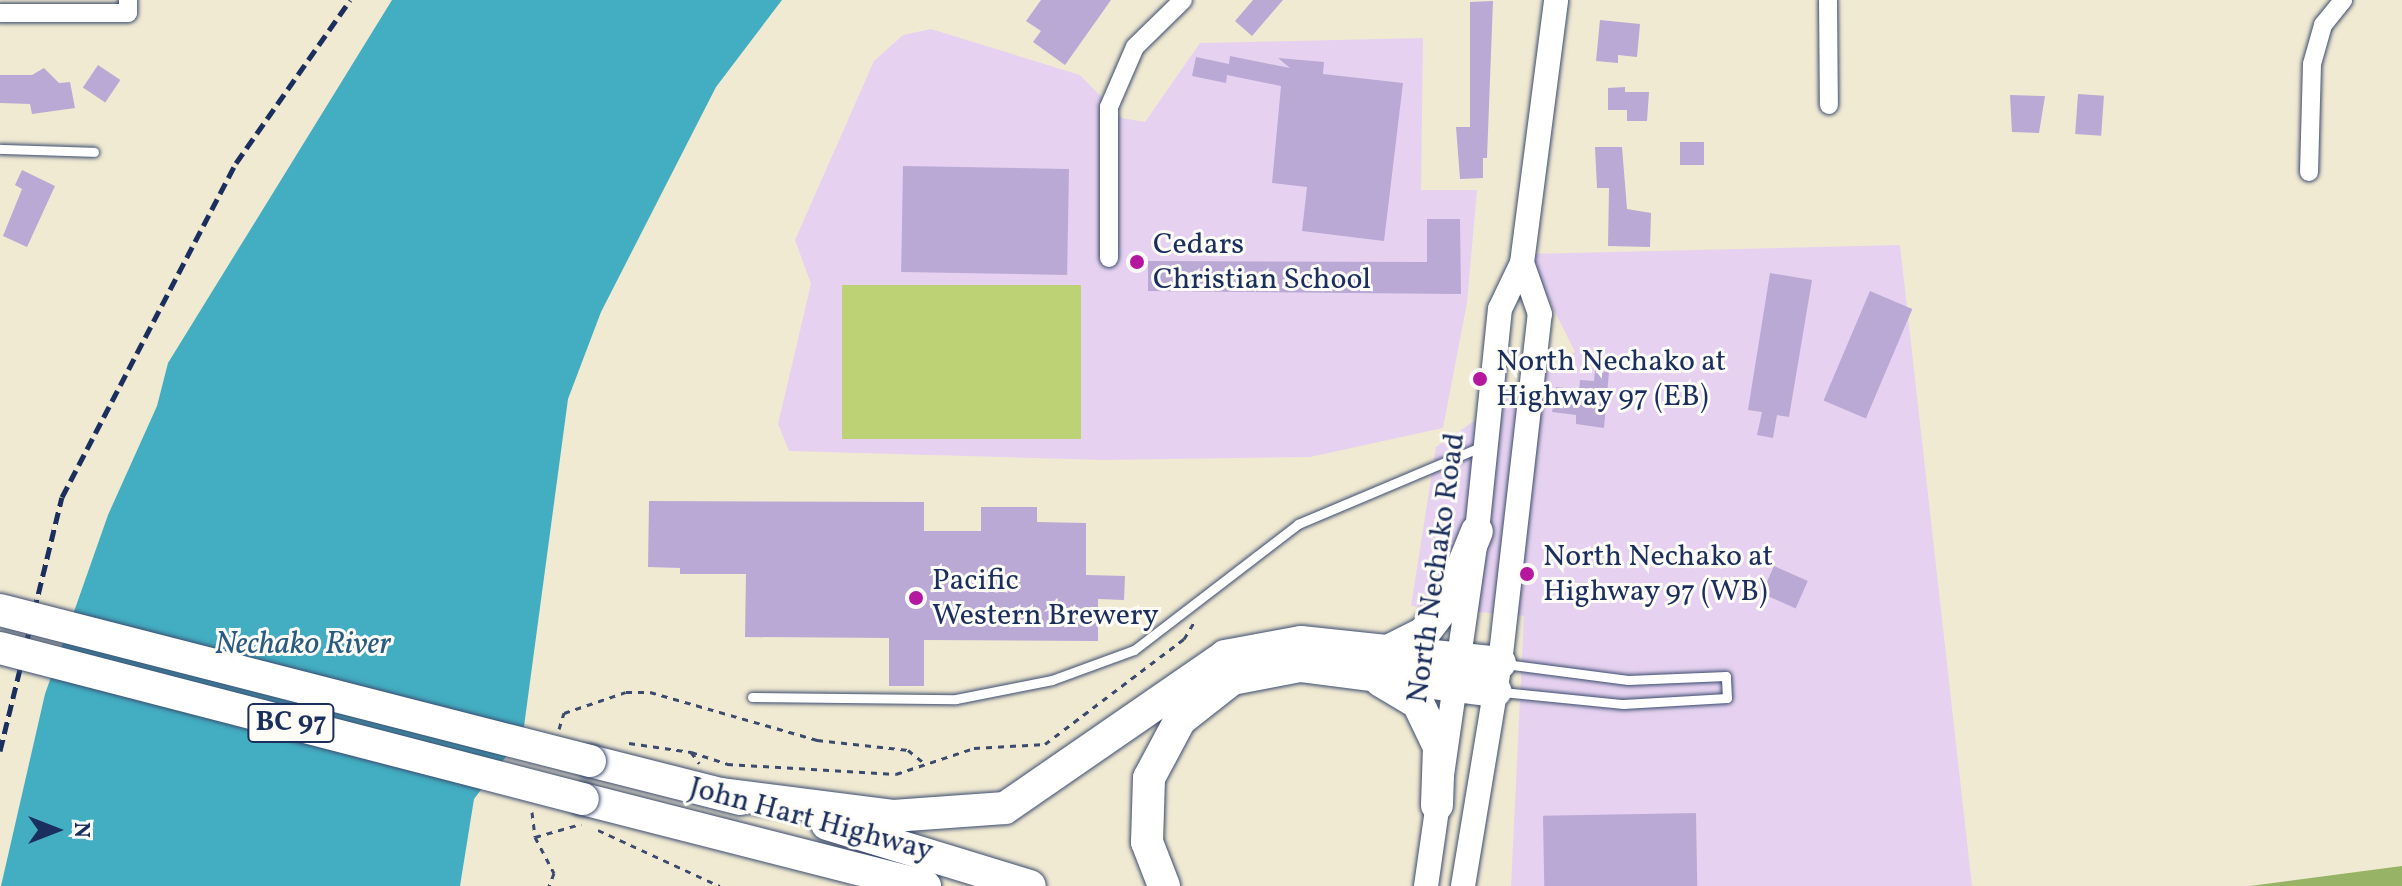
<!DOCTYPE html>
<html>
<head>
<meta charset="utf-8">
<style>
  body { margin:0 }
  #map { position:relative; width:2402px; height:886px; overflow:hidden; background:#f1ead2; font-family:Vollkorn,serif }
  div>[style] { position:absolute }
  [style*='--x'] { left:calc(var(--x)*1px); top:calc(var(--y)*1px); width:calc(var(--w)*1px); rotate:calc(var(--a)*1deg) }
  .built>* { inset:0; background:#e6d2f0 }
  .green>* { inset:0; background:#bdd175; transform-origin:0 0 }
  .forest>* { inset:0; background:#96b366 }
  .water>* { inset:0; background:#43adc1 }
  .building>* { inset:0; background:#baa9d4; transform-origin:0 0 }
  .path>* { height:3px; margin-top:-1.5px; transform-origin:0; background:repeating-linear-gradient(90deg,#3b4b6f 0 6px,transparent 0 12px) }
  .roads { filter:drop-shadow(0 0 2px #3b4b6f) drop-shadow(0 0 2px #3b4b6f) }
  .lane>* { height:9px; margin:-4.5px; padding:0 4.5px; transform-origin:4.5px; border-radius:4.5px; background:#fff }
  .street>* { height:18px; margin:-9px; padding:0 9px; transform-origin:9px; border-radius:9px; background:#fff }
  .secondary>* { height:24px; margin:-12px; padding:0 12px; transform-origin:12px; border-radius:12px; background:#fff }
  .highway>* { height:32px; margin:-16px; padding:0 16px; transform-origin:16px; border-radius:16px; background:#fff }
  .rail>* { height:5px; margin-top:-2.5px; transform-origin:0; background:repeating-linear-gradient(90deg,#1b2f5e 0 12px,transparent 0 18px) }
  .bridges { filter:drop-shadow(0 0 2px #3b4b6f) drop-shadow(0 0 2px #3b4b6f) }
  .highway-bridge>* { height:32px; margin:-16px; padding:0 16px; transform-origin:16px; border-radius:16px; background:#fff }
  .dots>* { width:22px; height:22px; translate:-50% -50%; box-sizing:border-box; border:4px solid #fdfcf7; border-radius:50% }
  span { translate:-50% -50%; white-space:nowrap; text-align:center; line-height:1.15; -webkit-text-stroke:6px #fdfcf7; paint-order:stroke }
  .shield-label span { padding:2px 6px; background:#fdfcf7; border:2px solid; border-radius:6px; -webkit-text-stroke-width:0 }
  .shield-label { font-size:28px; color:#1b2f5e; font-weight:700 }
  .poi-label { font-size:30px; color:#1b2f5e }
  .left { translate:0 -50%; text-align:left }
  .street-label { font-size:30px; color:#1b2f5e }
  .water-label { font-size:32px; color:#295b81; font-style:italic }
  .north { position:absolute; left:16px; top:790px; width:80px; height:80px; -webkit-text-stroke:6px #fdfcf7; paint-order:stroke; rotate:90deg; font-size:22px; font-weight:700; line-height:32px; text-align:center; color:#1b2f5e }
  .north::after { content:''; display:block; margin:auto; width:28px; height:36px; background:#1b2f5e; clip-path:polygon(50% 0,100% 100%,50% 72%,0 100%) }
</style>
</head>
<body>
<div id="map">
  <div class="built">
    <i style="clip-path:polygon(931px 29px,1080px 75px,1122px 118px,1145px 122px,1200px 43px,1423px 38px,1421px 190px,1477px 190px,1467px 303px,1443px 428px,1310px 457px,1103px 460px,789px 451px,778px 424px,811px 284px,795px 240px,874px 61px,903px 35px)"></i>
    <i style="clip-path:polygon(1900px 245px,1972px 886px,1511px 886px,1524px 616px,1411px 606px,1436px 447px,1575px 352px,1526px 254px)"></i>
  </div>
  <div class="green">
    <i style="left:1081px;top:285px;width:154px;height:239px;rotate:90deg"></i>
  </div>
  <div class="forest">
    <i style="clip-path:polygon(2402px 866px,2402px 886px,2250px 886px)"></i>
  </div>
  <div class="water">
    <i style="clip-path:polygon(392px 0,782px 0,716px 87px,601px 312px,568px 399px,523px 734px,474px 799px,460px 886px,1px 886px,45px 694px,108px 515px,157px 406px,168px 363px)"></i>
  </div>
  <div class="building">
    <i style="clip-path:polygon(1041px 0,1111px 0,1065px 65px,1033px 42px,1041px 31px,1026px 21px)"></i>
    <i style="clip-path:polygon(1253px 0,1283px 0,1252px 36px,1235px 21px)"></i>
    <i style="clip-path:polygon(1493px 1px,1487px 158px,1483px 158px,1483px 178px,1460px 179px,1456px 127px,1470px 127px,1470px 2px)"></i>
    <i style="clip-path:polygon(1600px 20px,1640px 24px,1637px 57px,1618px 55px,1618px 63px,1596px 61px)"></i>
    <i style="clip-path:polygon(1230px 56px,1290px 68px,1278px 58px,1324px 62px,1323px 74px,1403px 83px,1384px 241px,1302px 231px,1307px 187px,1272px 183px,1281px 86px,1227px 75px,1226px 83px,1192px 76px,1196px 57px,1229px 64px)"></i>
    <i style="left:98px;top:65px;width:27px;height:27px;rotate:34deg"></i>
    <i style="clip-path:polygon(44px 68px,59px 83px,70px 82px,75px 108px,32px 114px,30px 104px,0 103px,0 75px,32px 75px)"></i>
    <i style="clip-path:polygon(1625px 87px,1625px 92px,1649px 92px,1647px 121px,1627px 121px,1627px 110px,1608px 110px,1608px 88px)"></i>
    <i style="left:2078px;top:94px;width:26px;height:40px;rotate:4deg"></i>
    <i style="clip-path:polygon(2010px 95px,2045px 96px,2039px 133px,2012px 132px)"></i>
    <i style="left:1680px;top:142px;width:24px;height:23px"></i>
    <i style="clip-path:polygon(1595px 147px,1622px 147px,1627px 209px,1651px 213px,1650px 247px,1608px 246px,1609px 188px,1597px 188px)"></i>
    <i style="left:903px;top:166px;width:166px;height:106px;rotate:1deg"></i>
    <i style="clip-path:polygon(22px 170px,55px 186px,27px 247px,3px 236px,22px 189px,15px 185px)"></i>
    <i style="clip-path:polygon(1427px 219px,1460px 219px,1461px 294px,1148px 291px,1148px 261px,1427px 262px)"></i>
    <i style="clip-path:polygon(1770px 273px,1812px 280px,1789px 417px,1777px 415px,1773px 438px,1757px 435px,1762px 412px,1748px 410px)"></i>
    <i style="left:1870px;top:291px;width:46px;height:119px;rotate:23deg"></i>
    <i style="clip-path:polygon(1595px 370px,1609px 372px,1604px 428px,1576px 424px,1576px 415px,1552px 412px,1556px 387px,1579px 390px,1580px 380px,1594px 381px)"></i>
    <i style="clip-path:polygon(649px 501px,924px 502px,924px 531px,981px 531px,981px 507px,1037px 507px,1037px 522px,1086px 523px,1086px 575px,1125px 576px,1124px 600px,1098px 599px,1098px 641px,924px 640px,924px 686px,889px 686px,889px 638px,745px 637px,746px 574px,680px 574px,680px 568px,648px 567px)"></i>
    <i style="left:1774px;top:566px;width:37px;height:30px;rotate:24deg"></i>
    <i style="left:1696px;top:813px;width:73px;height:153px;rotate:89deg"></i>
  </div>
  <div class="path">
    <i style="--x:559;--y:729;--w:17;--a:-73"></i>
    <i style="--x:564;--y:713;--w:65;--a:-18.7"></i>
    <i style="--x:626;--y:692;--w:24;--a:0"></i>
    <i style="--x:650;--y:692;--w:174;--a:16"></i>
    <i style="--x:817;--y:740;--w:92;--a:6.3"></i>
    <i style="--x:908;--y:750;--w:21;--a:39"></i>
    <i style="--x:629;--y:743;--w:63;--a:8.3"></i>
    <i style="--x:691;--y:752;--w:14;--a:54"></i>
    <i style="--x:691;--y:752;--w:38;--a:18"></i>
    <i style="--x:727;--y:764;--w:169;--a:3.4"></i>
    <i style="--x:896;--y:774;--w:82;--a:-18.4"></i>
    <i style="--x:974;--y:748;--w:71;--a:-3.2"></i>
    <i style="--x:1045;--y:744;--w:174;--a:-37.1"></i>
    <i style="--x:1184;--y:639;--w:21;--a:-59"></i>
    <i style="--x:532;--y:812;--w:25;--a:83"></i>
    <i style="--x:535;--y:837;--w:41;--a:62.2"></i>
    <i style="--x:554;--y:873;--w:14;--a:111"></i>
    <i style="--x:598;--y:830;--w:134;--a:24.7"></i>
    <i style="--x:535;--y:837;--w:48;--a:-15.8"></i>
  </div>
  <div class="roads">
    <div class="lane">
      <i style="--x:0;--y:149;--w:94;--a:1.8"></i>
      <i style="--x:1502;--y:692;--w:122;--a:5.7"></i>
      <i style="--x:1623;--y:704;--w:104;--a:-3.3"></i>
      <i style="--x:1727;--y:698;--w:22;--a:-93"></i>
      <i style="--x:1726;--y:676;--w:98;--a:177.7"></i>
      <i style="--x:1628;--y:680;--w:124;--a:-172.6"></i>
      <i style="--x:752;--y:697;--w:204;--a:0.6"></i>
      <i style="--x:956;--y:699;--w:98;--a:-11.2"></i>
      <i style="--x:1052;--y:680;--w:87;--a:-20.1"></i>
      <i style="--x:1134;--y:650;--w:207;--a:-37.5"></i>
      <i style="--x:1298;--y:524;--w:201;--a:-22.9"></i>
    </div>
    <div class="street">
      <i style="--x:1828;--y:0;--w:105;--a:89.5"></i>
      <i style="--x:0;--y:13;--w:128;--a:0"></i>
      <i style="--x:128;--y:13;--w:13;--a:-90"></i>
      <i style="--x:2309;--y:172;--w:108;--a:-88.4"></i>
      <i style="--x:2312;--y:64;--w:41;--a:-74.2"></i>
      <i style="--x:2323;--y:25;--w:32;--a:-51"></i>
      <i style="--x:1109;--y:258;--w:151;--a:-90"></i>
      <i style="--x:1109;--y:107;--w:65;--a:-66.6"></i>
      <i style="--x:1135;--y:47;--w:67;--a:-44.4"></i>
    </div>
    <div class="secondary">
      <i style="--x:1426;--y:886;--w:359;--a:-81.8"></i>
      <i style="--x:1477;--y:531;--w:223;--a:-84.1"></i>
      <i style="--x:1500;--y:309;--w:51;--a:-64.4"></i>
      <i style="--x:1522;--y:263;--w:265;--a:-82.6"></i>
      <i style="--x:1463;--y:886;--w:226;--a:-80.6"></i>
      <i style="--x:1500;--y:663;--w:351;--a:-83.5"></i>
      <i style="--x:1540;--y:314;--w:54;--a:-109.4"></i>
    </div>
    <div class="highway">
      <i style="--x:1388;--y:651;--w:40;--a:-26.6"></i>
      <i style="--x:1424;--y:633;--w:41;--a:-52.9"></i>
      <i style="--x:1449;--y:600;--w:74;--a:-67.9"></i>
      <i style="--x:1381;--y:681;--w:43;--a:30.7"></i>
      <i style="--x:1418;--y:703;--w:49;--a:64.5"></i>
      <i style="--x:1439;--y:747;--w:58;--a:92"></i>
      <i style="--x:590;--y:761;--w:155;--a:14.2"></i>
      <i style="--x:722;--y:794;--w:172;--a:7.3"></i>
      <i style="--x:893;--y:816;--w:112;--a:-4.1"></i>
      <i style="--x:1005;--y:808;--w:267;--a:-34.6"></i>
      <i style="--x:1225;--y:656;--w:77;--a:-10.4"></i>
      <i style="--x:1301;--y:642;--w:200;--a:6"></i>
      <i style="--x:583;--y:799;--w:353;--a:14.3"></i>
      <i style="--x:827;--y:824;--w:212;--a:17"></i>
      <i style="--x:1164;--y:886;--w:47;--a:-111.1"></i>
      <i style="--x:1147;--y:842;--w:64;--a:-88.2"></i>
      <i style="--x:1149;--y:778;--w:66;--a:-61.9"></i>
      <i style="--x:1180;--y:720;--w:66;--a:-38.3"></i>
      <i style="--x:1232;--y:679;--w:69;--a:-10.8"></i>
      <i style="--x:1300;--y:666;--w:197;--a:7.3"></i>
    </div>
  </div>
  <div class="rail">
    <i style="--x:0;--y:751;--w:261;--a:-76.3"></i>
    <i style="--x:62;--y:497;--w:377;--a:-62.5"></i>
    <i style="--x:236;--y:163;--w:199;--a:-55"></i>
  </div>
  <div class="bridges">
    <div class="highway-bridge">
      <i style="--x:0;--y:610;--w:609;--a:14.36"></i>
      <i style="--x:0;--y:648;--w:602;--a:14.52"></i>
    </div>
  </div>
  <div class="dots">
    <i style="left:1137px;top:262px;background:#b5179e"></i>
    <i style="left:1480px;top:379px;background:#b5179e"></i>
    <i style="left:1527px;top:574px;background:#b5179e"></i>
    <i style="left:916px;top:598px;background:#b5179e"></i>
  </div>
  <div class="shield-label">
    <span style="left:291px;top:723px">BC 97</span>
  </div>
  <div class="poi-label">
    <span class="left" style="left:1153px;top:262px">Cedars<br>Christian School</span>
    <span class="left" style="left:1496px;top:379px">North Nechako at<br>Highway 97 (EB)</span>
    <span class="left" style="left:1543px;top:574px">North Nechako at<br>Highway 97 (WB)</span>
    <span class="left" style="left:932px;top:598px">Pacific<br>Western Brewery</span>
  </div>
  <div class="street-label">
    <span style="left:1437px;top:568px;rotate:-82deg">North Nechako Road</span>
    <span style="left:811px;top:820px;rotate:15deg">John Hart Highway</span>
  </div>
  <div class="water-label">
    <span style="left:303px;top:645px">Nechako River</span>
  </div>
  <div class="north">N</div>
</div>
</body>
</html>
